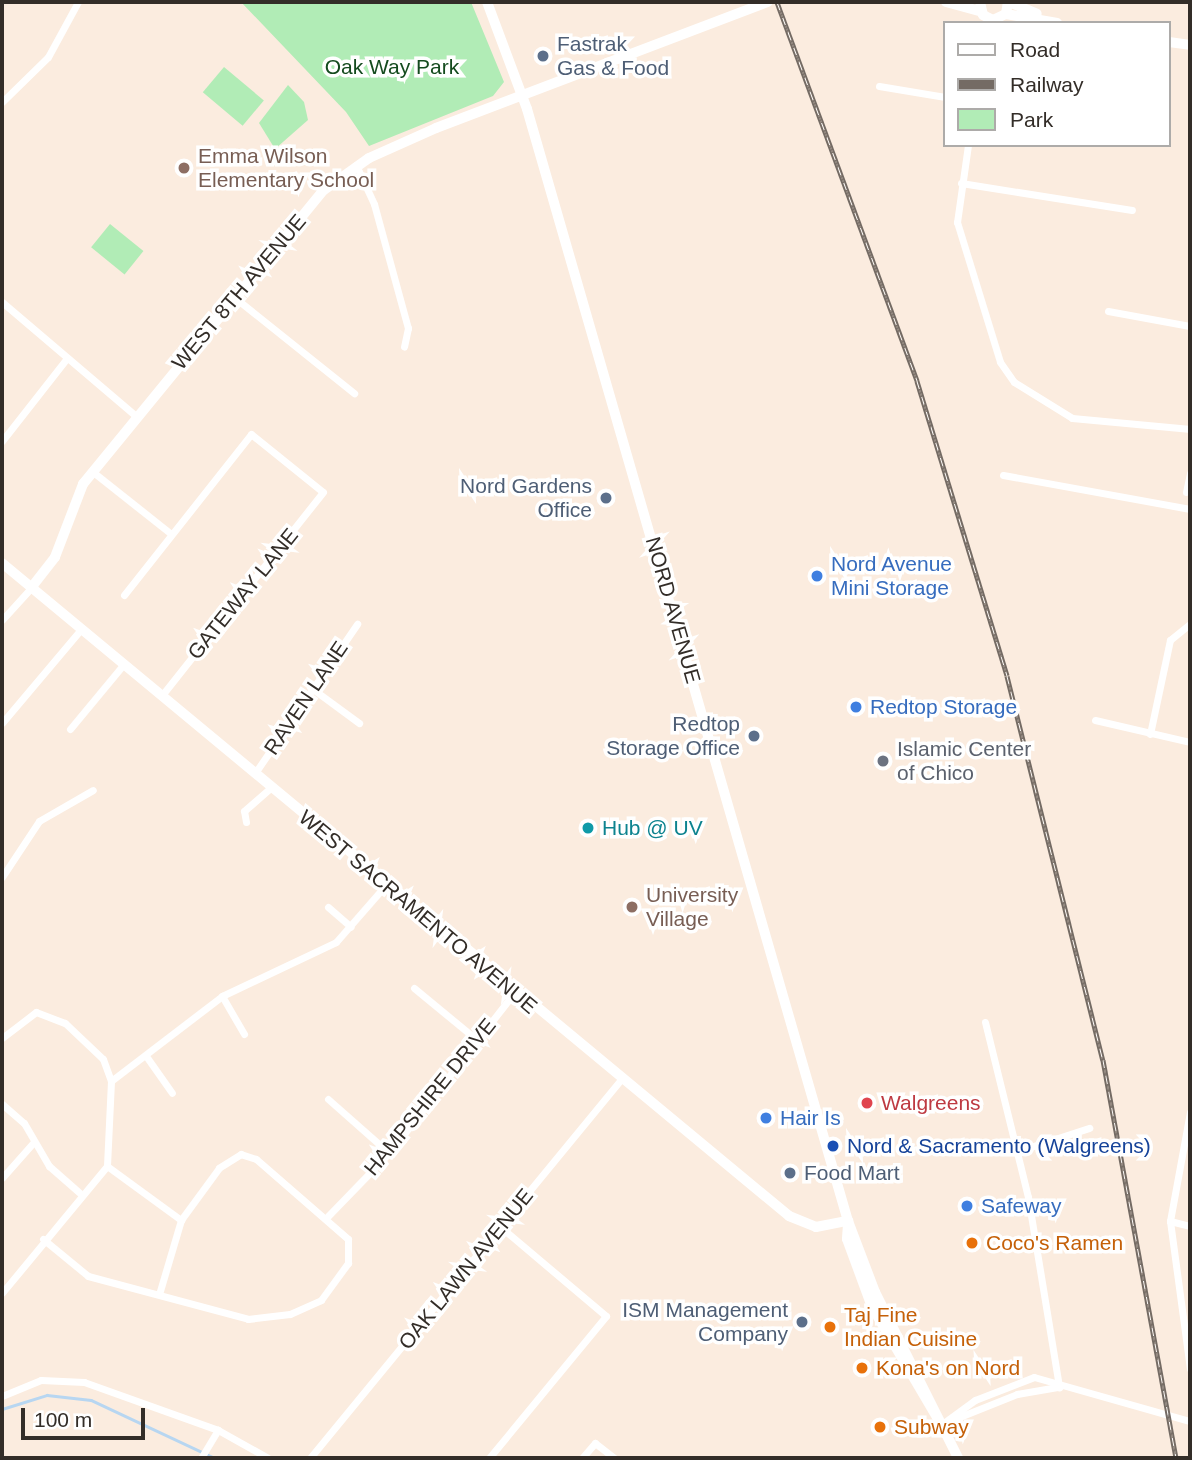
<!DOCTYPE html>
<html>
<head>
<meta charset="utf-8">
<style>
  body { margin:0 }
  #map { position:relative; width:1192px; height:1460px; overflow:hidden; background:#fbecdf; font-family:Arial,sans-serif }
  div>[style] { position:absolute }
  [style*='--x'] { left:calc(var(--x)*1px); top:calc(var(--y)*1px); width:calc(var(--w)*1px); rotate:calc(var(--a)*1deg) }
  .green>* { inset:0; background:#b1ecb6; transform-origin:0 0 }
  .stream>* { height:2.5px; margin:-1.25px; padding:0 1.25px; transform-origin:1.25px; border-radius:1.25px; background:#b7d6f1 }
  .street>* { height:7px; margin:-3.5px; padding:0 3.5px; transform-origin:3.5px; border-radius:3.5px; background:#fff }
  .secondary>* { height:10px; margin:-5px; padding:0 5px; transform-origin:5px; border-radius:5px; background:#fff }
  .primary>* { height:10px; margin:-5px; padding:0 5px; transform-origin:5px; border-radius:5px; background:#fff }
  .rail>* { height:5px; margin-top:-2.5px; transform-origin:0; background:repeating-linear-gradient(90deg,#fff 0 8px,#746b64 0 16px); box-sizing:border-box; border-block:2px solid #746b64 }
  .dots>* { width:19px; height:19px; translate:-50% -50%; box-sizing:border-box; border:4px solid #fff; border-radius:50% }
  span { translate:-50% -50%; white-space:nowrap; text-align:center; line-height:1.15; -webkit-text-stroke:7px #fff; paint-order:stroke }
  .service-label { font-size:21px; color:#4e5e75 }
  .left { translate:0 -50%; text-align:left }
  .right { translate:-100% -50%; text-align:right }
  .park-label { font-size:21px; color:#144b1e }
  .education-label { font-size:21px; color:#785e54 }
  .street-label { font-size:21px; color:#332d28 }
  .shop-label { font-size:21px; color:#366cbe }
  .worship-label { font-size:21px; color:#5b616d }
  .culture-label { font-size:21px; color:#0d838f }
  .health-label { font-size:21px; color:#be3a42 }
  .transit-label { font-size:21px; color:#164399 }
  .food-label { font-size:21px; color:#c56008 }
  .frame { position:absolute; inset:0; border:4px solid #332d28; pointer-events:none }
  .legend { position:absolute; left:943px; top:21px; width:228px; height:126px; box-sizing:border-box; background:#fff; border:2px solid #adaba9; margin:0; padding:9px 12px; list-style:none; font-size:21px; color:#332d28 }
  .legend li { display:flex; align-items:center; gap:14px; height:35px }
  .legend b { width:35px; border:2px solid #adaba9 }
  .scale { position:absolute; left:21px; top:1408px; width:124px; height:32px; box-sizing:border-box; border:4px solid #332d28; border-top:0; padding-left:9px; font-size:21px; line-height:24px; white-space:nowrap; color:#332d28; -webkit-text-stroke:5px #fff; paint-order:stroke }
</style>
</head>
<body>
<div id="map">
  <div class="green">
    <i style="clip-path:polygon(241px 2px,471px 2px,504px 82px,493px 96px,369px 146px,346px 112px)"></i>
    <i style="left:224px;top:67px;width:52px;height:33px;rotate:40deg"></i>
    <i style="clip-path:polygon(288px 85px,304px 102px,308px 120px,275px 149px,259px 123px)"></i>
    <i style="left:110px;top:224px;width:43px;height:30px;rotate:39deg"></i>
  </div>
  <div class="stream">
    <i style="--x:2;--y:1409;--w:47;--a:-17.3"></i>
    <i style="--x:47;--y:1395;--w:44;--a:6.5"></i>
    <i style="--x:91;--y:1400;--w:137;--a:25.1"></i>
  </div>
  <div class="street">
    <i style="--x:879;--y:86;--w:67;--a:9.5"></i>
    <i style="--x:2;--y:102;--w:64;--a:-44.4"></i>
    <i style="--x:48;--y:57;--w:63;--a:-61.4"></i>
    <i style="--x:968;--y:145;--w:78;--a:98.1"></i>
    <i style="--x:957;--y:222;--w:146;--a:72.9"></i>
    <i style="--x:1000;--y:362;--w:24;--a:55"></i>
    <i style="--x:1014;--y:382;--w:68;--a:31.8"></i>
    <i style="--x:1072;--y:418;--w:119;--a:5.3"></i>
    <i style="--x:356;--y:165;--w:43;--a:65.2"></i>
    <i style="--x:374;--y:204;--w:129;--a:74.7"></i>
    <i style="--x:408;--y:328;--w:19;--a:102"></i>
    <i style="--x:961;--y:183;--w:173;--a:9"></i>
    <i style="--x:234;--y:297;--w:154;--a:38.7"></i>
    <i style="--x:2;--y:302;--w:177;--a:40.4"></i>
    <i style="--x:1108;--y:311;--w:83;--a:10.4"></i>
    <i style="--x:2;--y:441;--w:105;--a:-51.9"></i>
    <i style="--x:93;--y:472;--w:98;--a:38.4"></i>
    <i style="--x:1003;--y:475;--w:190;--a:10.3"></i>
    <i style="--x:1186;--y:492;--w:19;--a:-78"></i>
    <i style="--x:124;--y:595;--w:205;--a:-51.7"></i>
    <i style="--x:251;--y:434;--w:92;--a:38.9"></i>
    <i style="--x:323;--y:492;--w:259;--a:128.4"></i>
    <i style="--x:2;--y:620;--w:43;--a:-47.8"></i>
    <i style="--x:310;--y:687;--w:61;--a:36.3"></i>
    <i style="--x:1095;--y:720;--w:98;--a:13"></i>
    <i style="--x:2;--y:723;--w:124;--a:-49.9"></i>
    <i style="--x:70;--y:729;--w:85;--a:-50.3"></i>
    <i style="--x:1150;--y:734;--w:96;--a:-78"></i>
    <i style="--x:1170;--y:640;--w:26;--a:-39"></i>
    <i style="--x:255;--y:773;--w:181;--a:-55.6"></i>
    <i style="--x:246;--y:822;--w:11;--a:-100"></i>
    <i style="--x:244;--y:811;--w:37;--a:-41"></i>
    <i style="--x:2;--y:877;--w:67;--a:-56.5"></i>
    <i style="--x:39;--y:821;--w:62;--a:-29.9"></i>
    <i style="--x:328;--y:907;--w:30;--a:41"></i>
    <i style="--x:414;--y:988;--w:82;--a:39.5"></i>
    <i style="--x:222;--y:996;--w:44;--a:59.9"></i>
    <i style="--x:985;--y:1022;--w:180;--a:76.2"></i>
    <i style="--x:1028;--y:1197;--w:193;--a:80.7"></i>
    <i style="--x:2;--y:1038;--w:43;--a:-37.4"></i>
    <i style="--x:36;--y:1012;--w:31;--a:21"></i>
    <i style="--x:65;--y:1023;--w:52;--a:43.5"></i>
    <i style="--x:103;--y:1059;--w:23;--a:70"></i>
    <i style="--x:111;--y:1081;--w:85;--a:92.7"></i>
    <i style="--x:107;--y:1166;--w:165;--a:129.6"></i>
    <i style="--x:146;--y:1056;--w:45;--a:54.9"></i>
    <i style="--x:111;--y:1081;--w:140;--a:-37.4"></i>
    <i style="--x:222;--y:996;--w:126;--a:-25.3"></i>
    <i style="--x:336;--y:942;--w:73;--a:-48.9"></i>
    <i style="--x:328;--y:1099;--w:81;--a:41.5"></i>
    <i style="--x:2;--y:1104;--w:29;--a:41"></i>
    <i style="--x:24;--y:1123;--w:50;--a:59.8"></i>
    <i style="--x:49;--y:1166;--w:43;--a:41.2"></i>
    <i style="--x:1190;--y:1112;--w:111;--a:100.4"></i>
    <i style="--x:1170;--y:1221;--w:149;--a:82.3"></i>
    <i style="--x:1018;--y:1151;--w:75;--a:-17.9"></i>
    <i style="--x:107;--y:1166;--w:92;--a:36.1"></i>
    <i style="--x:2;--y:1178;--w:47;--a:-48.5"></i>
    <i style="--x:328;--y:1216;--w:88;--a:-45.9"></i>
    <i style="--x:389;--y:1153;--w:203;--a:-52"></i>
    <i style="--x:1170;--y:1221;--w:21;--a:14"></i>
    <i style="--x:43;--y:1239;--w:58;--a:39.4"></i>
    <i style="--x:88;--y:1276;--w:166;--a:15"></i>
    <i style="--x:248;--y:1319;--w:42;--a:-6.8"></i>
    <i style="--x:290;--y:1314;--w:34;--a:-24"></i>
    <i style="--x:321;--y:1300;--w:46;--a:-53.9"></i>
    <i style="--x:348;--y:1263;--w:24;--a:-90"></i>
    <i style="--x:348;--y:1239;--w:122;--a:-139"></i>
    <i style="--x:256;--y:1159;--w:16;--a:-162"></i>
    <i style="--x:241;--y:1154;--w:26;--a:148"></i>
    <i style="--x:219;--y:1168;--w:64;--a:126.2"></i>
    <i style="--x:181;--y:1220;--w:74;--a:106.5"></i>
    <i style="--x:2;--y:1396;--w:42;--a:-22.3"></i>
    <i style="--x:41;--y:1380;--w:43;--a:2.7"></i>
    <i style="--x:84;--y:1382;--w:142;--a:19.7"></i>
    <i style="--x:218;--y:1430;--w:57;--a:29.2"></i>
    <i style="--x:942;--y:1424;--w:41;--a:-36"></i>
    <i style="--x:975;--y:1400;--w:63;--a:-21.3"></i>
    <i style="--x:1034;--y:1377;--w:162;--a:15.8"></i>
    <i style="--x:942;--y:1424;--w:81;--a:-21.8"></i>
    <i style="--x:1017;--y:1394;--w:41;--a:-9.9"></i>
    <i style="--x:201;--y:1458;--w:33;--a:-59"></i>
    <i style="--x:310;--y:1458;--w:490;--a:-50.6"></i>
    <i style="--x:489;--y:1458;--w:184;--a:-50.5"></i>
    <i style="--x:606;--y:1316;--w:136;--a:-139.8"></i>
    <i style="--x:582;--y:1458;--w:20;--a:-49"></i>
    <i style="--x:595;--y:1443;--w:24;--a:38"></i>
  </div>
  <div class="secondary">
    <i style="--x:946;--y:2;--w:35;--a:15"></i>
    <i style="--x:980;--y:2;--w:13;--a:77"></i>
    <i style="--x:983;--y:15;--w:11;--a:27"></i>
    <i style="--x:993;--y:20;--w:14;--a:-25"></i>
    <i style="--x:1006;--y:14;--w:12;--a:-81"></i>
    <i style="--x:1009;--y:2;--w:30;--a:23"></i>
    <i style="--x:1006;--y:14;--w:52;--a:10"></i>
    <i style="--x:1169;--y:42;--w:21;--a:8"></i>
    <i style="--x:2;--y:563;--w:1023;--a:39.68"></i>
    <i style="--x:789;--y:1216;--w:29;--a:22"></i>
    <i style="--x:816;--y:1227;--w:33;--a:-11"></i>
    <i style="--x:31;--y:588;--w:39;--a:-52"></i>
    <i style="--x:55;--y:557;--w:78;--a:-69"></i>
    <i style="--x:83;--y:484;--w:380;--a:-50.7"></i>
    <i style="--x:324;--y:190;--w:55;--a:-35.4"></i>
    <i style="--x:369;--y:158;--w:73;--a:-24.1"></i>
    <i style="--x:436;--y:128;--w:355;--a:-20.8"></i>
  </div>
  <div class="primary">
    <i style="--x:487;--y:2;--w:114;--a:69.5"></i>
    <i style="--x:527;--y:109;--w:1157;--a:73.9"></i>
    <i style="--x:848;--y:1221;--w:76;--a:69.2"></i>
    <i style="--x:875;--y:1292;--w:186;--a:63.4"></i>
    <i style="--x:848;--y:1224;--w:15;--a:94"></i>
    <i style="--x:847;--y:1239;--w:72;--a:69.8"></i>
    <i style="--x:872;--y:1307;--w:130;--a:59.5"></i>
  </div>
  <div class="rail">
    <i style="--x:777;--y:2;--w:404;--a:69.7"></i>
    <i style="--x:917;--y:381;--w:308;--a:73"></i>
    <i style="--x:1007;--y:676;--w:396;--a:76"></i>
    <i style="--x:1103;--y:1060;--w:405;--a:79.6"></i>
  </div>
  <div class="dots">
    <i style="left:543px;top:56px;background:#5c6f8a"></i>
    <i style="left:184px;top:168px;background:#8d6e63"></i>
    <i style="left:606px;top:498px;background:#5c6f8a"></i>
    <i style="left:817px;top:576px;background:#3f7fe0"></i>
    <i style="left:856px;top:707px;background:#3f7fe0"></i>
    <i style="left:754px;top:736px;background:#5c6f8a"></i>
    <i style="left:883px;top:761px;background:#6b7280"></i>
    <i style="left:588px;top:828px;background:#0f9aa8"></i>
    <i style="left:632px;top:907px;background:#8d6e63"></i>
    <i style="left:867px;top:1103px;background:#e0444e"></i>
    <i style="left:766px;top:1118px;background:#3f7fe0"></i>
    <i style="left:833px;top:1146px;background:#1a4fb4"></i>
    <i style="left:790px;top:1173px;background:#5c6f8a"></i>
    <i style="left:967px;top:1206px;background:#3f7fe0"></i>
    <i style="left:972px;top:1243px;background:#e8710a"></i>
    <i style="left:802px;top:1322px;background:#5c6f8a"></i>
    <i style="left:830px;top:1327px;background:#e8710a"></i>
    <i style="left:862px;top:1368px;background:#e8710a"></i>
    <i style="left:880px;top:1427px;background:#e8710a"></i>
  </div>
  <div class="service-label">
    <span class="left" style="left:557px;top:56px">Fastrak<br>Gas &amp; Food</span>
    <span class="right" style="left:592px;top:498px">Nord Gardens<br>Office</span>
    <span class="right" style="left:740px;top:736px">Redtop<br>Storage Office</span>
    <span class="left" style="left:804px;top:1173px">Food Mart</span>
    <span class="right" style="left:788px;top:1322px">ISM Management<br>Company</span>
  </div>
  <div class="park-label">
    <span style="left:392px;top:67px">Oak Way Park</span>
  </div>
  <div class="education-label">
    <span class="left" style="left:198px;top:168px">Emma Wilson<br>Elementary School</span>
    <span class="left" style="left:646px;top:907px">University<br>Village</span>
  </div>
  <div class="street-label">
    <span style="left:239px;top:292px;rotate:-50deg">WEST 8TH AVENUE</span>
    <span style="left:243px;top:594px;rotate:-51deg">GATEWAY LANE</span>
    <span style="left:673px;top:610px;rotate:74deg">NORD AVENUE</span>
    <span style="left:306px;top:698px;rotate:-56deg">RAVEN LANE</span>
    <span style="left:418px;top:912px;rotate:40deg">WEST SACRAMENTO AVENUE</span>
    <span style="left:430px;top:1097px;rotate:-51deg">HAMPSHIRE DRIVE</span>
    <span style="left:466px;top:1269px;rotate:-51deg">OAK LAWN AVENUE</span>
  </div>
  <div class="shop-label">
    <span class="left" style="left:831px;top:576px">Nord Avenue<br>Mini Storage</span>
    <span class="left" style="left:870px;top:707px">Redtop Storage</span>
    <span class="left" style="left:780px;top:1118px">Hair Is</span>
    <span class="left" style="left:981px;top:1206px">Safeway</span>
  </div>
  <div class="worship-label">
    <span class="left" style="left:897px;top:761px">Islamic Center<br>of Chico</span>
  </div>
  <div class="culture-label">
    <span class="left" style="left:602px;top:828px">Hub @ UV</span>
  </div>
  <div class="health-label">
    <span class="left" style="left:881px;top:1103px">Walgreens</span>
  </div>
  <div class="transit-label">
    <span class="left" style="left:847px;top:1146px">Nord &amp; Sacramento (Walgreens)</span>
  </div>
  <div class="food-label">
    <span class="left" style="left:986px;top:1243px">Coco's Ramen</span>
    <span class="left" style="left:844px;top:1327px">Taj Fine<br>Indian Cuisine</span>
    <span class="left" style="left:876px;top:1368px">Kona's on Nord</span>
    <span class="left" style="left:894px;top:1427px">Subway</span>
  </div>
  <div class="frame"></div>
  <ul class="legend">
  <li><b style="height:9px;background:#fff"></b>Road</li>
  <li><b style="height:9px;background:#746b64"></b>Railway</li>
  <li><b style="height:19px;background:#b1ecb6"></b>Park</li>
  </ul>
  <div class="scale">100 m</div>
</div>
</body>
</html>
